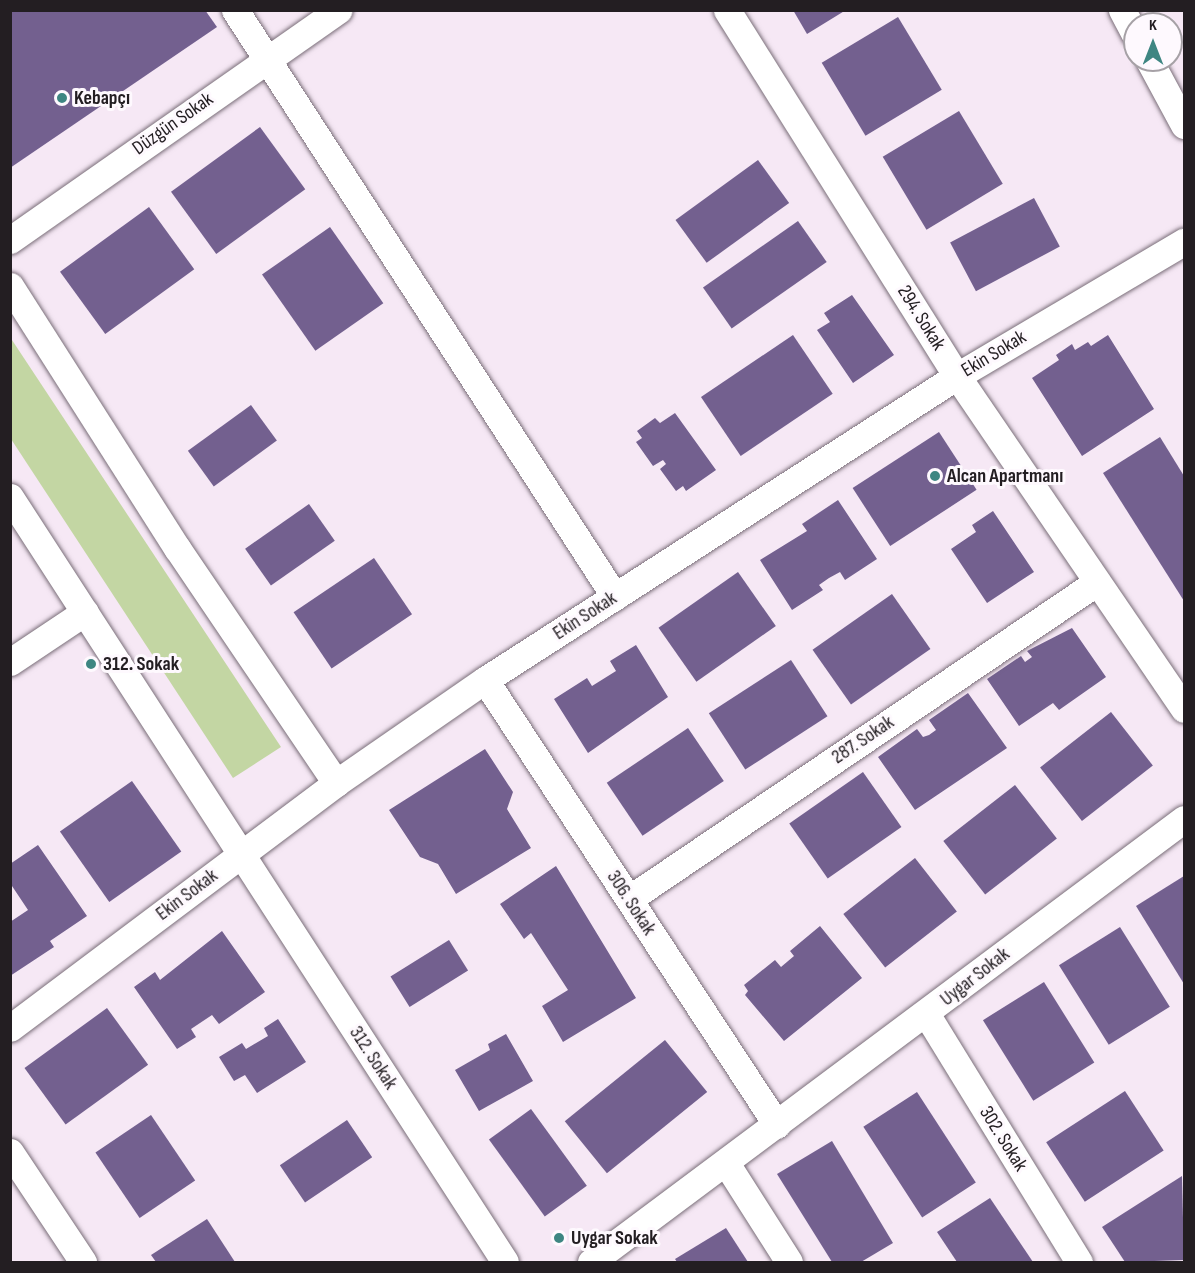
<!DOCTYPE html>
<html>
<head>
<meta charset="utf-8">
<style>
  body { margin:0 }
  #map { position:relative; width:1195px; height:1273px; overflow:hidden; background:#f6e8f5; font-family:"Sofia Sans Condensed",sans-serif }
  div>[style] { position:absolute }
  [style*='--x'] { left:calc(var(--x)*1px); top:calc(var(--y)*1px); width:calc(var(--w)*1px); rotate:calc(var(--a)*1deg) }
  .green>* { inset:0; background:#c3d6a3 }
  .building>* { inset:0; background:#73608f; transform-origin:0 0 }
  .roads { filter:drop-shadow(0 0 2px #7a6e79) drop-shadow(0 0 2px #7a6e79) }
  .street>* { height:27px; margin:-13.5px; padding:0 13.5px; transform-origin:13.5px; border-radius:13.5px; background:#fff }
  .dots>* { width:16px; height:16px; translate:-50% -50%; box-sizing:border-box; border:3px solid #fef9fe; border-radius:50% }
  span { translate:-50% -50%; white-space:nowrap; text-align:center; line-height:1.15; -webkit-text-stroke:6px #fef9fe; paint-order:stroke }
  .poi-label { font-size:20px; color:#231e22; font-weight:700 }
  .left { translate:0 -50%; text-align:left }
  .street-label { font-size:20px; color:#231e22 }
  .frame { position:absolute; inset:0; border:12px solid #231e22; pointer-events:none }
  .north { position:absolute; left:1123px; top:12px; width:60px; height:60px; box-sizing:border-box; background:#fef9fe; border:2px solid #a6a1a6; border-radius:50%; rotate:0deg; font-size:16px; font-weight:700; line-height:24px; text-align:center; color:#231e22 }
  .north::after { content:''; display:block; margin:auto; width:21px; height:27px; background:#3e8682; clip-path:polygon(50% 0,100% 100%,50% 72%,0 100%) }
</style>
</head>
<body>
<div id="map">
  <div class="green">
    <i style="clip-path:polygon(10px 337px,281px 747px,233px 778px,11px 439px)"></i>
  </div>
  <div class="building">
    <i style="clip-path:polygon(10px 10px,205px 10px,217px 27px,10px 168px)"></i>
    <i style="clip-path:polygon(793px 10px,846px 10px,807px 34px)"></i>
    <i style="left:898px;top:17px;width:85px;height:89px;rotate:59deg"></i>
    <i style="left:959px;top:111px;width:85px;height:89px;rotate:59deg"></i>
    <i style="left:260px;top:127px;width:77px;height:110px;rotate:54deg"></i>
    <i style="left:758px;top:160px;width:53px;height:102px;rotate:54deg"></i>
    <i style="left:1034px;top:198px;width:55px;height:95px;rotate:62deg"></i>
    <i style="left:149px;top:207px;width:77px;height:110px;rotate:54deg"></i>
    <i style="left:798px;top:221px;width:50px;height:116px;rotate:55deg"></i>
    <i style="left:330px;top:227px;width:93px;height:83px;rotate:55deg"></i>
    <i style="clip-path:polygon(852px 295px,894px 355px,853px 383px,817px 330px,830px 322px,824px 313px)"></i>
    <i style="left:793px;top:335px;width:71px;height:111px;rotate:56deg"></i>
    <i style="clip-path:polygon(1108px 335px,1154px 409px,1082px 456px,1032px 378px,1059px 360px,1056px 355px,1072px 344px,1075px 350px,1088px 342px,1091px 346px)"></i>
    <i style="left:251px;top:405px;width:44px;height:78px;rotate:54deg"></i>
    <i style="clip-path:polygon(675px 413px,716px 470px,686px 491px,683px 486px,676px 491px,660px 469px,666px 464px,663px 460px,653px 466px,636px 442px,642px 438px,637px 431px,655px 418px,660px 423px)"></i>
    <i style="left:939px;top:432px;width:69px;height:103px;rotate:57deg"></i>
    <i style="clip-path:polygon(1160px 437px,1184px 476px,1184px 601px,1103px 473px)"></i>
    <i style="clip-path:polygon(838px 500px,877px 559px,845px 580px,840px 572px,829px 578px,819px 585px,823px 590px,792px 610px,760px 560px,807px 531px,802px 524px)"></i>
    <i style="left:309px;top:504px;width:45px;height:78px;rotate:55deg"></i>
    <i style="clip-path:polygon(993px 511px,1034px 572px,987px 603px,951px 549px,976px 532px,972px 525px)"></i>
    <i style="left:374px;top:558px;width:68px;height:97px;rotate:56deg"></i>
    <i style="left:738px;top:572px;width:66px;height:97px;rotate:55deg"></i>
    <i style="left:892px;top:594px;width:67px;height:97px;rotate:55deg"></i>
    <i style="clip-path:polygon(1072px 628px,1106px 677px,1059px 710px,1053px 703px,1019px 726px,987px 679px,1021px 656px,1025px 662px,1032px 657px,1027px 651px)"></i>
    <i style="clip-path:polygon(636px 645px,668px 697px,588px 753px,554px 699px,587px 678px,592px 686px,616px 671px,610px 661px)"></i>
    <i style="left:791px;top:660px;width:67px;height:98px;rotate:57deg"></i>
    <i style="clip-path:polygon(968px 693px,1007px 748px,915px 810px,878px 757px,917px 729px,923px 737px,929px 735px,936px 730px,929px 720px)"></i>
    <i style="left:1111px;top:712px;width:68px;height:90px;rotate:52deg"></i>
    <i style="left:688px;top:728px;width:64px;height:98px;rotate:56deg"></i>
    <i style="clip-path:polygon(485px 749px,513px 792px,507px 809px,531px 848px,456px 894px,438px 864px,420px 857px,389px 810px)"></i>
    <i style="left:863px;top:772px;width:67px;height:90px;rotate:55deg"></i>
    <i style="left:132px;top:781px;width:86px;height:88px;rotate:55deg"></i>
    <i style="left:1015px;top:785px;width:68px;height:91px;rotate:52deg"></i>
    <i style="clip-path:polygon(38px 845px,87px 916px,50px 941px,54px 947px,10px 976px,10px 922px,28px 910px,10px 883px,10px 864px)"></i>
    <i style="left:915px;top:858px;width:68px;height:91px;rotate:52deg"></i>
    <i style="clip-path:polygon(556px 866px,636px 998px,563px 1042px,542px 1006px,568px 990px,531px 933px,524px 939px,500px 904px)"></i>
    <i style="clip-path:polygon(1184px 876px,1184px 984px,1136px 906px)"></i>
    <i style="clip-path:polygon(820px 926px,862px 978px,784px 1041px,745px 995px,748px 991px,744px 985px,775px 960px,781px 967px,794px 956px,790px 951px)"></i>
    <i style="left:1120px;top:927px;width:94px;height:72px;rotate:58deg"></i>
    <i style="clip-path:polygon(222px 931px,265px 992px,219px 1024px,212px 1015px,191px 1029px,196px 1037px,177px 1049px,134px 987px,155px 972px,160px 980px)"></i>
    <i style="left:449px;top:940px;width:36px;height:69px;rotate:58deg"></i>
    <i style="left:1044px;top:982px;width:95px;height:72px;rotate:58deg"></i>
    <i style="left:107px;top:1008px;width:70px;height:102px;rotate:54deg"></i>
    <i style="clip-path:polygon(278px 1019px,306px 1062px,257px 1093px,245px 1075px,234px 1081px,219px 1057px,242px 1043px,246px 1049px,268px 1036px,264px 1028px)"></i>
    <i style="clip-path:polygon(506px 1034px,533px 1081px,479px 1111px,455px 1070px,490px 1050px,488px 1044px)"></i>
    <i style="left:665px;top:1040px;width:67px;height:129px;rotate:51deg"></i>
    <i style="left:1125px;top:1091px;width:71px;height:94px;rotate:57deg"></i>
    <i style="left:917px;top:1092px;width:108px;height:64px;rotate:57deg"></i>
    <i style="left:531px;top:1109px;width:95px;height:52px;rotate:54deg"></i>
    <i style="left:151px;top:1115px;width:79px;height:67px;rotate:56deg"></i>
    <i style="left:347px;top:1120px;width:45px;height:81px;rotate:56deg"></i>
    <i style="clip-path:polygon(832px 1141px,893px 1243px,861px 1262px,832px 1262px,777px 1174px)"></i>
    <i style="clip-path:polygon(1182px 1176px,1184px 1260px,1125px 1262px,1102px 1227px)"></i>
    <i style="clip-path:polygon(990px 1198px,1033px 1262px,957px 1262px,937px 1232px)"></i>
    <i style="clip-path:polygon(207px 1219px,235px 1262px,156px 1262px,151px 1255px)"></i>
    <i style="clip-path:polygon(726px 1228px,748px 1262px,677px 1262px,675px 1259px)"></i>
  </div>
  <div class="roads">
    <div class="street">
      <i style="--x:235;--y:10;--w:699;--a:57.08"></i>
      <i style="--x:727;--y:10;--w:432;--a:57.9"></i>
      <i style="--x:957;--y:376;--w:403;--a:55.7"></i>
      <i style="--x:1122;--y:10;--w:27;--a:62"></i>
      <i style="--x:1149;--y:60;--w:74;--a:61.7"></i>
      <i style="--x:10;--y:240;--w:401;--a:-35"></i>
      <i style="--x:10;--y:286;--w:311;--a:57.5"></i>
      <i style="--x:177;--y:548;--w:284;--a:55.9"></i>
      <i style="--x:10;--y:497;--w:911;--a:57.09"></i>
      <i style="--x:10;--y:662;--w:90;--a:-33.7"></i>
      <i style="--x:485;--y:680;--w:532;--a:56.73"></i>
      <i style="--x:629;--y:899;--w:565;--a:-34.11"></i>
      <i style="--x:927;--y:1015;--w:290;--a:58.4"></i>
      <i style="--x:10;--y:1028;--w:408;--a:-36.9"></i>
      <i style="--x:336;--y:783;--w:181;--a:-34.7"></i>
      <i style="--x:485;--y:680;--w:561;--a:-32.78"></i>
      <i style="--x:957;--y:376;--w:264;--a:-30.6"></i>
      <i style="--x:10;--y:1152;--w:132;--a:56.4"></i>
      <i style="--x:726;--y:1163;--w:117;--a:57.5"></i>
      <i style="--x:591;--y:1262;--w:740;--a:-36.76"></i>
    </div>
  </div>
  <div class="dots">
    <i style="left:62px;top:98px;background:#3e8682"></i>
    <i style="left:935px;top:476px;background:#3e8682"></i>
    <i style="left:91px;top:664px;background:#3e8682"></i>
    <i style="left:559px;top:1238px;background:#3e8682"></i>
  </div>
  <div class="poi-label">
    <span class="left" style="left:74px;top:98px">Kebapçı</span>
    <span class="left" style="left:947px;top:476px">Alcan Apartmanı</span>
    <span class="left" style="left:103px;top:664px">312. Sokak</span>
    <span class="left" style="left:571px;top:1238px">Uygar Sokak</span>
  </div>
  <div class="street-label">
    <span style="left:173px;top:124px;rotate:-35deg">Düzgün Sokak</span>
    <span style="left:921px;top:318px;rotate:58deg">294. Sokak</span>
    <span style="left:994px;top:354px;rotate:-31deg">Ekin Sokak</span>
    <span style="left:585px;top:616px;rotate:-33deg">Ekin Sokak</span>
    <span style="left:863px;top:740px;rotate:-34deg">287. Sokak</span>
    <span style="left:187px;top:895px;rotate:-37deg">Ekin Sokak</span>
    <span style="left:631px;top:903px;rotate:57deg">306. Sokak</span>
    <span style="left:975px;top:977px;rotate:-38deg">Uygar Sokak</span>
    <span style="left:373px;top:1058px;rotate:57deg">312. Sokak</span>
    <span style="left:1003px;top:1139px;rotate:58deg">302. Sokak</span>
  </div>
  <div class="frame"></div>
  <div class="north">K</div>
</div>
</body>
</html>
